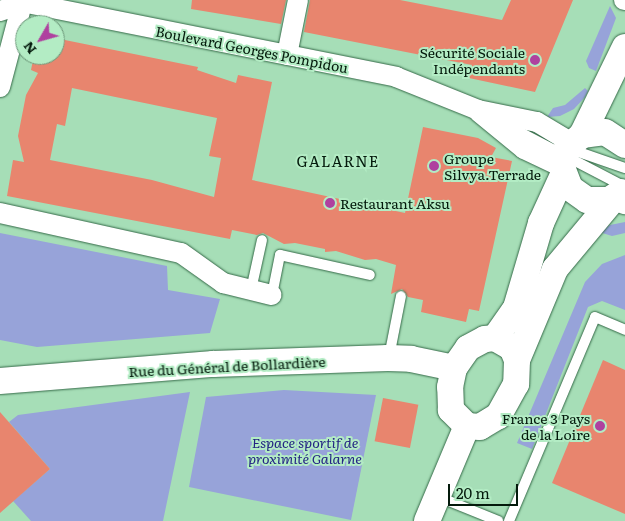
<!DOCTYPE html>
<html>
<head>
<meta charset="utf-8">
<style>
  body { margin:0 }
  #map { position:relative; width:625px; height:521px; overflow:hidden; background:#a6deb7; font-family:Literata,serif }
  div>[style] { position:absolute }
  [style*='--x'] { left:calc(var(--x)*1px); top:calc(var(--y)*1px); width:calc(var(--w)*1px); rotate:calc(var(--a)*1deg) }
  .green>* { inset:0; background:#97a3d9 }
  .building>* { inset:0; background:#e8856e; transform-origin:0 0 }
  .roads { filter:drop-shadow(0 0 1px #356a48) drop-shadow(0 0 1px #356a48) }
  .service>* { height:10px; margin:-5px; padding:0 5px; transform-origin:5px; border-radius:5px; background:#fff }
  .minor>* { height:20px; margin:-10px; padding:0 10px; transform-origin:10px; border-radius:10px; background:#fff }
  .tertiary>* { height:26px; margin:-13px; padding:0 13px; transform-origin:13px; border-radius:13px; background:#fff }
  .dots>* { width:14px; height:14px; translate:-50% -50%; box-sizing:border-box; border:2px solid #b3ecc4; border-radius:50% }
  span { translate:-50% -50%; white-space:nowrap; text-align:center; line-height:1.15; -webkit-text-stroke:4px #b3ecc4; paint-order:stroke }
  .street-label { font-size:14px; color:#041a0c }
  .poi-label { font-size:14px; color:#041a0c }
  .right { translate:-100% -50%; text-align:right }
  .left { translate:0 -50%; text-align:left }
  .park-label { font-size:14px; color:#232383; font-style:italic }
  .neighbourhood-label { font-size:15px; color:#041a0c; letter-spacing:1px }
  .north { position:absolute; left:15px; top:15px; width:50px; height:50px; box-sizing:border-box; background:#b3ecc4; border:1px solid #6d987a; border-radius:50%; rotate:232deg; font-size:14px; font-weight:700; line-height:20px; text-align:center; color:#041a0c }
  .north::after { content:''; display:block; margin:auto; width:18px; height:22px; background:#af419f; clip-path:polygon(50% 0,100% 100%,50% 72%,0 100%) }
  .scale { position:absolute; left:448px; top:484px; width:70px; height:22px; box-sizing:border-box; border:2px solid #041a0c; border-top:0; padding-left:6px; font-size:15px; line-height:18px; white-space:nowrap; color:#041a0c; -webkit-text-stroke:4px #b3ecc4; paint-order:stroke }
</style>
</head>
<body>
<div id="map">
  <div class="green">
    <i style="clip-path:polygon(610px 6px,616px 18px,596px 71px,589px 68px,586px 61px)"></i>
    <i style="clip-path:polygon(585px 88px,588px 91px,585px 97px,574px 109px,560px 116px,547px 117px,553px 108px,565px 105px)"></i>
    <i style="clip-path:polygon(625px 222px,625px 233px,612px 236px,599px 232px,610px 225px)"></i>
    <i style="clip-path:polygon(0 233px,167px 266px,168px 290px,220px 299px,210px 333px,37px 347px,0 340px)"></i>
    <i style="clip-path:polygon(625px 255px,625px 310px,602px 301px,588px 307px,532px 449px,517px 443px,585px 282px,602px 264px)"></i>
    <i style="clip-path:polygon(284px 390px,376px 395px,351px 520px,189px 487px,206px 397px)"></i>
    <i style="clip-path:polygon(190px 392px,163px 521px,31px 521px,13px 501px,50px 469px,9px 422px,18px 415px)"></i>
  </div>
  <div class="building">
    <i style="clip-path:polygon(192px 0,286px 0,281px 24px,191px 9px)"></i>
    <i style="clip-path:polygon(310px 0,400px 0,502px 20px,511px 0,573px 0,535px 92px,469px 78px,472px 65px,304px 32px)"></i>
    <i style="clip-path:polygon(evenodd,55px 38px,198px 67px,197px 70px,236px 83px,238px 75px,272px 82px,252px 180px,405px 213px,423px 127px,478px 138px,496px 148px,491px 157px,512px 161px,479px 311px,469px 309px,466px 322px,421px 312px,423px 300px,408px 297px,402px 289px,391px 294px,396px 265px,376px 259px,365px 260px,336px 251px,325px 252px,325px 249px,295px 243px,284px 244px,263px 233px,257px 235px,232px 230px,230px 239px,7px 196px,13px 160px,24px 162px,18px 136px,26px 95px,38px 73px,31px 70px,34px 55px,55px 55px,55px 38px,72px 88px,217px 118px,209px 156px,221px 158px,214px 197px,152px 180px,50px 160px,57px 124px,65px 126px,72px 88px)"></i>
    <i style="clip-path:polygon(603px 360px,625px 370px,625px 514px,552px 483px)"></i>
    <i style="left:383px;top:398px;width:36px;height:44px;rotate:11deg"></i>
    <i style="clip-path:polygon(0 412px,50px 469px,0 513px)"></i>
  </div>
  <div class="roads">
    <div class="service">
      <i style="--x:508;--y:126;--w:132;--a:27.5"></i>
      <i style="--x:570;--y:149;--w:58;--a:19.1"></i>
      <i style="--x:251;--y:290;--w:51;--a:-77.6"></i>
      <i style="--x:272;--y:295;--w:41;--a:-78.7"></i>
      <i style="--x:280;--y:255;--w:92;--a:12.5"></i>
      <i style="--x:389;--y:357;--w:62;--a:-78.9"></i>
      <i style="--x:439;--y:497;--w:64;--a:22.1"></i>
      <i style="--x:509;--y:521;--w:221;--a:-67.1"></i>
      <i style="--x:595;--y:317;--w:33;--a:23"></i>
    </div>
    <div class="minor">
      <i style="--x:12;--y:0;--w:392;--a:11.3"></i>
      <i style="--x:396;--y:77;--w:88;--a:21.9"></i>
      <i style="--x:478;--y:110;--w:60;--a:11.5"></i>
      <i style="--x:537;--y:122;--w:41;--a:31"></i>
      <i style="--x:624;--y:0;--w:1;--a:0"></i>
      <i style="--x:0;--y:11;--w:23;--a:-18"></i>
      <i style="--x:287;--y:55;--w:56;--a:-78.7"></i>
      <i style="--x:0;--y:87;--w:86;--a:-75.2"></i>
      <i style="--x:479;--y:112;--w:58;--a:39.4"></i>
      <i style="--x:524;--y:149;--w:42;--a:25.3"></i>
      <i style="--x:0;--y:213;--w:185;--a:12.5"></i>
      <i style="--x:181;--y:253;--w:52;--a:35.5"></i>
      <i style="--x:223;--y:283;--w:50;--a:13.8"></i>
    </div>
    <div class="tertiary">
      <i style="--x:582;--y:135;--w:98;--a:-64"></i>
      <i style="--x:621;--y:192;--w:14;--a:146"></i>
      <i style="--x:609;--y:200;--w:22;--a:180"></i>
      <i style="--x:587;--y:200;--w:21;--a:-145"></i>
      <i style="--x:570;--y:188;--w:22;--a:-111"></i>
      <i style="--x:562;--y:167;--w:20;--a:-75"></i>
      <i style="--x:567;--y:148;--w:20;--a:-41"></i>
      <i style="--x:582;--y:135;--w:23;--a:-7"></i>
      <i style="--x:605;--y:132;--w:24;--a:33"></i>
      <i style="--x:495;--y:338;--w:20;--a:30"></i>
      <i style="--x:512;--y:348;--w:13;--a:67"></i>
      <i style="--x:517;--y:360;--w:24;--a:92"></i>
      <i style="--x:516;--y:384;--w:37;--a:119"></i>
      <i style="--x:498;--y:416;--w:21;--a:149"></i>
      <i style="--x:480;--y:427;--w:13;--a:-176"></i>
      <i style="--x:467;--y:426;--w:23;--a:-135"></i>
      <i style="--x:451;--y:410;--w:23;--a:-92"></i>
      <i style="--x:450;--y:387;--w:19;--a:-78"></i>
      <i style="--x:454;--y:368;--w:24;--a:-55"></i>
      <i style="--x:468;--y:348;--w:19;--a:-28"></i>
      <i style="--x:485;--y:339;--w:10;--a:-6"></i>
      <i style="--x:495;--y:338;--w:37;--a:-55"></i>
      <i style="--x:516;--y:308;--w:89;--a:-73.6"></i>
      <i style="--x:541;--y:223;--w:53;--a:-65.4"></i>
      <i style="--x:517;--y:360;--w:99;--a:-67.3"></i>
      <i style="--x:555;--y:269;--w:94;--a:-50.2"></i>
      <i style="--x:615;--y:197;--w:11;--a:22"></i>
      <i style="--x:0;--y:381;--w:214;--a:-4.6"></i>
      <i style="--x:213;--y:364;--w:175;--a:-2"></i>
      <i style="--x:388;--y:358;--w:23;--a:2"></i>
      <i style="--x:411;--y:359;--w:44;--a:11.8"></i>
      <i style="--x:427;--y:521;--w:103;--a:-67.2"></i>
    </div>
  </div>
  <div class="dots">
    <i style="left:535px;top:60px;background:#af419f"></i>
    <i style="left:434px;top:166px;background:#af419f"></i>
    <i style="left:330px;top:203px;background:#af419f"></i>
    <i style="left:600px;top:426px;background:#af419f"></i>
  </div>
  <div class="street-label">
    <span style="left:252px;top:49px;rotate:11deg">Boulevard Georges Pompidou</span>
    <span style="left:227px;top:366px;rotate:-3deg">Rue du Général de Bollardière</span>
  </div>
  <div class="poi-label">
    <span class="right" style="left:525px;top:60px">Sécurité Sociale<br>Indépendants</span>
    <span class="left" style="left:444px;top:166px">Groupe<br>Silvya.Terrade</span>
    <span class="left" style="left:340px;top:203px">Restaurant Aksu</span>
    <span class="right" style="left:590px;top:426px">France 3 Pays<br>de la Loire</span>
  </div>
  <div class="park-label">
    <span style="left:305px;top:450px">Espace sportif de<br>proximité Galarne</span>
  </div>
  <div class="neighbourhood-label">
    <span style="left:338px;top:161px">GALARNE</span>
  </div>
  <div class="north">N</div>
  <div class="scale">20 m</div>
</div>
</body>
</html>
